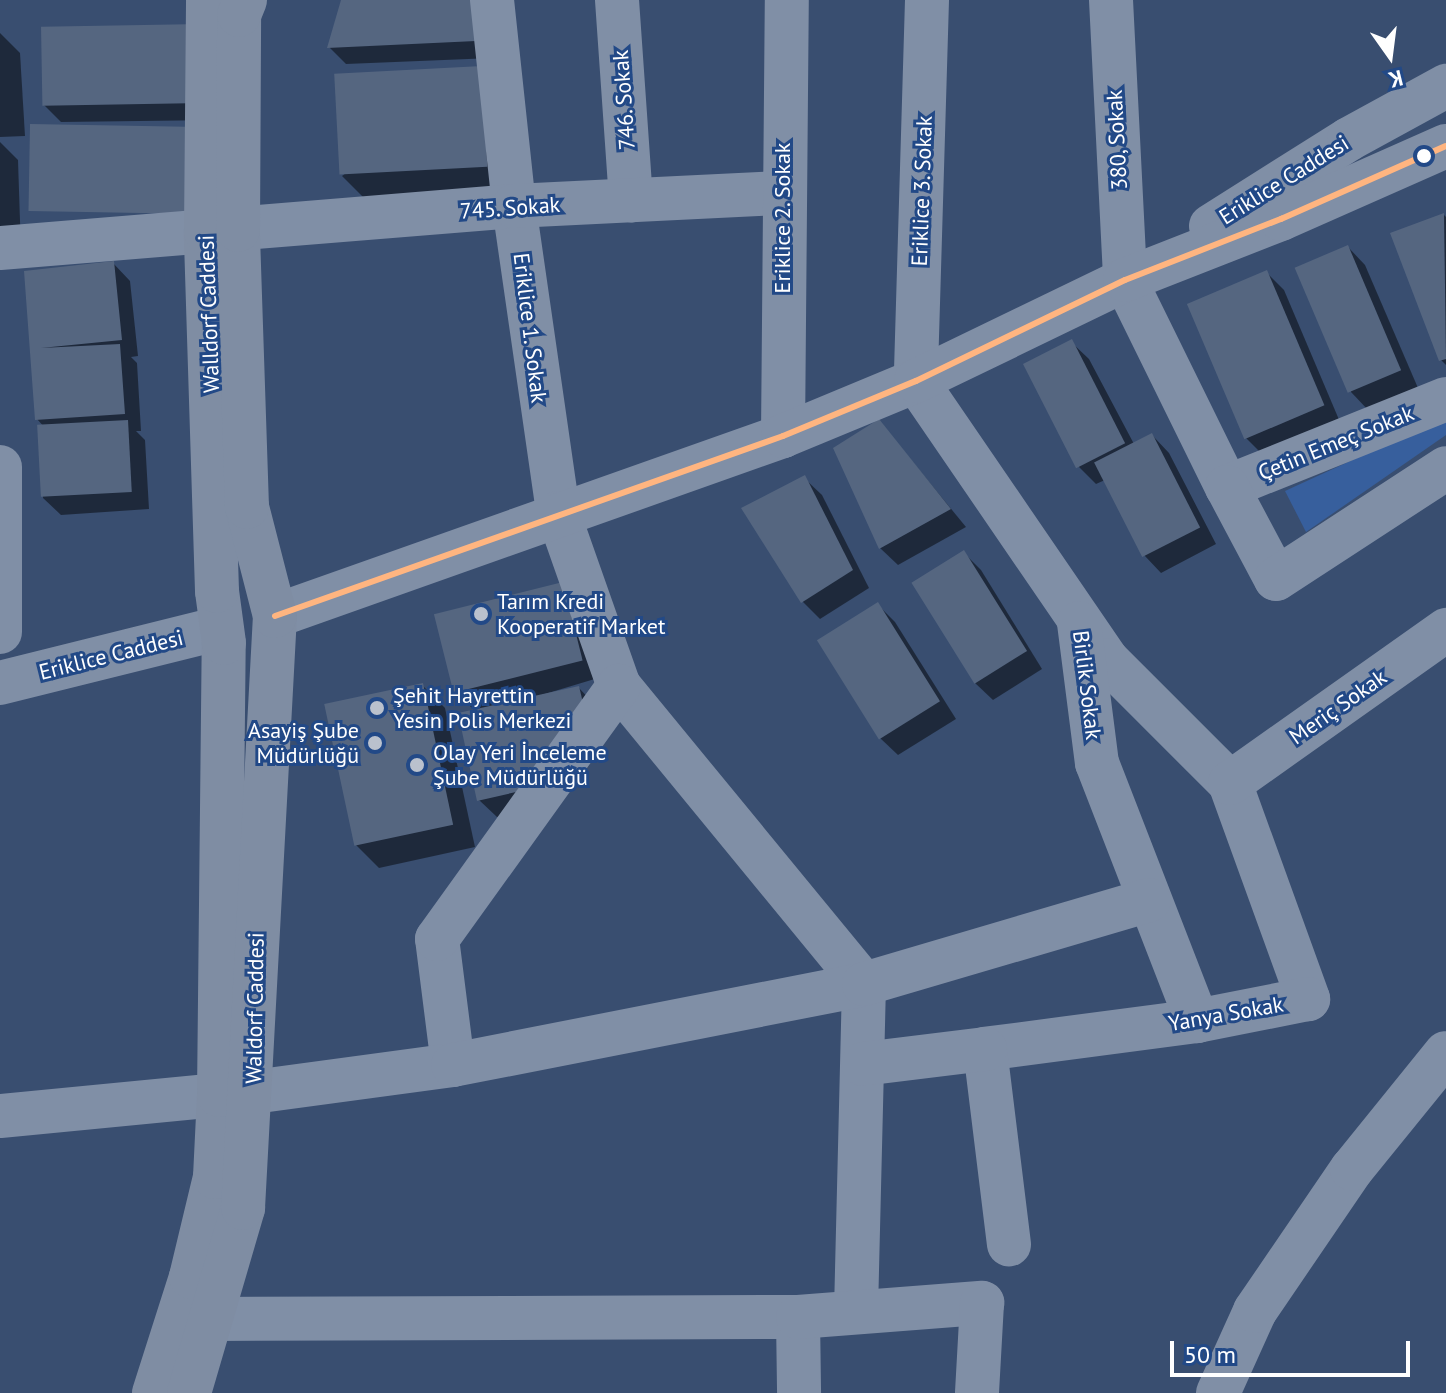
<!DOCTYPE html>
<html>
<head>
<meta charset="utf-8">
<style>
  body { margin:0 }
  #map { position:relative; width:1446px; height:1393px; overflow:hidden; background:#394e70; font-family:"PT Sans",sans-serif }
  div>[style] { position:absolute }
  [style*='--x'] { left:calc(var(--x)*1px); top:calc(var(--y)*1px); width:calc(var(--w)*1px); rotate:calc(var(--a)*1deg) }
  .green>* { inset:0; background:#375f9d }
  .shadow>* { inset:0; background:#0007 }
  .building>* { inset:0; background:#556680; transform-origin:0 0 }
  .minor>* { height:44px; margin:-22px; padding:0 22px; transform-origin:22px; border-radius:22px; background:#808fa6 }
  .major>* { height:44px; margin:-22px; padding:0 22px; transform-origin:22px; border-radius:22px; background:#7f8da3 }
  .bus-1>* { height:6px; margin:-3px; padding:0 3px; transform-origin:3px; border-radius:3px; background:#ffb580 }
  .dots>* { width:22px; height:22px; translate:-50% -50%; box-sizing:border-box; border:4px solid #224987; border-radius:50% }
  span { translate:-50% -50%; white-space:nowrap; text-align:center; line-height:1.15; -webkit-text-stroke:6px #224987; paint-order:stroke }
  .street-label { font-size:22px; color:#fff }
  .poi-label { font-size:22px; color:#fff }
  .left { translate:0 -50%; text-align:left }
  .right { translate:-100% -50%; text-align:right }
  .north { position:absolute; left:1350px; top:16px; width:80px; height:80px; -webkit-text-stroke:6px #224987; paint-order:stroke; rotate:166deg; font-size:22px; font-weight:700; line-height:32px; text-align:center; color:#fff }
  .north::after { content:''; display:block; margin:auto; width:28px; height:36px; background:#fff; clip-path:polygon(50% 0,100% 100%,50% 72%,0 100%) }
  .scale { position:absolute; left:1170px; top:1341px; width:240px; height:36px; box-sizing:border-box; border:4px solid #fff; border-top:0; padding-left:10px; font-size:24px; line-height:28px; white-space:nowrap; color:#fff; -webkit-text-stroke:6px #224987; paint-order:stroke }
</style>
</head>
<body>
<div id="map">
  <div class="green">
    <i style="clip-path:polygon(1446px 417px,1446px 435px,1306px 532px,1285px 491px)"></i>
  </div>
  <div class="shadow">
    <i style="clip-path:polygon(343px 0,491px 0,493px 58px,346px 64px,329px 47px)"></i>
    <i style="clip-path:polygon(0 33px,20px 53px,25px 136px,0 137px)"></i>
    <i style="clip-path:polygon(218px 43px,220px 120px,61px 122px,44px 105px)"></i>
    <i style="clip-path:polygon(481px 68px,510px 190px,365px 199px,342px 176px)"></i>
    <i style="clip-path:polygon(0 142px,18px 160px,21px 251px,0 252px)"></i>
    <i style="clip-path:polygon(1444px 215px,1446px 217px,1446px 365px,1441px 360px)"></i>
    <i style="clip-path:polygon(1348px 247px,1365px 265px,1418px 388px,1368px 410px,1351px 392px)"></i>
    <i style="clip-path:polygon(113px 263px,130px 281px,138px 356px,131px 357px,137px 363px,141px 431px,136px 431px,145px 440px,149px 509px,61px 515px,43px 498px,45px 428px,37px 419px,26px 273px)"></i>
    <i style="clip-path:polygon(1267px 273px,1284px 290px,1340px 422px,1263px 455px,1246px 438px)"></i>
    <i style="clip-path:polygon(1071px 342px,1089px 359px,1134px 444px,1152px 435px,1169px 453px,1216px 544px,1161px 573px,1144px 555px,1105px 480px,1096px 484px,1079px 467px)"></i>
    <i style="clip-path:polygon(879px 421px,966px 527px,898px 565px,880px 548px)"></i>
    <i style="clip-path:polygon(804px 478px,822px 495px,869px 588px,820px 619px,803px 602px)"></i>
    <i style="clip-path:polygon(963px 552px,981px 570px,1042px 669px,993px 700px,975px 683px)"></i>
    <i style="clip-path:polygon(562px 584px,598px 678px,515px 703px,579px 688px,596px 706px,534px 809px,497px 817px,479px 800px,475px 711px,456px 692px)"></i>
    <i style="clip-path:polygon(878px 605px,895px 622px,956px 719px,898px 755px,880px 738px)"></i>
    <i style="clip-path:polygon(422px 685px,445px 708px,475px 847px,379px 868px,356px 845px)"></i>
  </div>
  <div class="building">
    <i style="clip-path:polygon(341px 0,475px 0,476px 41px,327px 48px)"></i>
    <i style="left:202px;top:24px;width:79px;height:161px;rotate:89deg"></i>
    <i style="left:482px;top:66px;width:101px;height:148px;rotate:87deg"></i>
    <i style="left:200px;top:127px;width:87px;height:170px;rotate:91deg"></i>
    <i style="clip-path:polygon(1444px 213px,1446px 359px,1439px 361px,1390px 233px)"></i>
    <i style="left:1348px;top:245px;width:136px;height:58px;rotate:67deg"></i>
    <i style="clip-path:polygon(114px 261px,122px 340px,41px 348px,120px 344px,125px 414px,35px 420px,24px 271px)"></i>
    <i style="left:1267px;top:270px;width:147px;height:87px;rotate:67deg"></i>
    <i style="left:1072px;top:339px;width:117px;height:55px;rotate:63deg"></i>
    <i style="clip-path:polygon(879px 419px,951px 509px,879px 549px,833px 448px)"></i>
    <i style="left:128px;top:420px;width:72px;height:91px;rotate:87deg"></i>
    <i style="left:1152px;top:433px;width:106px;height:65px;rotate:63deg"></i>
    <i style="clip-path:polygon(805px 475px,853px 570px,801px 603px,741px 508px)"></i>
    <i style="left:964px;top:550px;width:119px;height:62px;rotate:58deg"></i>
    <i style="left:563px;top:582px;width:81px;height:133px;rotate:76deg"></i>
    <i style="left:878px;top:602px;width:117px;height:72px;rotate:58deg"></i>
    <i style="left:423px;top:683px;width:145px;height:101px;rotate:78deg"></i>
    <i style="clip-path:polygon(579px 686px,583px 703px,516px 792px,477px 801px,458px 713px)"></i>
  </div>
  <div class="minor">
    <i style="--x:492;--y:0;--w:207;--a:83.9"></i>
    <i style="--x:514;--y:206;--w:310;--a:81.8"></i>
    <i style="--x:558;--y:513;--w:183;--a:70.6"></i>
    <i style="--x:619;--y:686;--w:386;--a:50.6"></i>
    <i style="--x:864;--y:984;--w:325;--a:91.4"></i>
    <i style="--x:617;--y:0;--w:201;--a:86"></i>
    <i style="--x:927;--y:0;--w:381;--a:91.7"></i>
    <i style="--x:916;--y:381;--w:338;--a:55.6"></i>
    <i style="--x:1107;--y:660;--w:174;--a:45"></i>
    <i style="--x:1230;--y:783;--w:230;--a:70.1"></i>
    <i style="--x:1308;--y:999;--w:113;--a:168.8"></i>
    <i style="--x:1197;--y:1021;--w:214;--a:172.5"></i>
    <i style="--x:985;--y:1049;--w:197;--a:83"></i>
    <i style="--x:1111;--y:0;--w:280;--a:87.1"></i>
    <i style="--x:1125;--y:280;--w:231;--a:63.8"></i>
    <i style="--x:1227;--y:487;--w:236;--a:-21.9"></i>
    <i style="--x:1211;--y:226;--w:163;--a:-32.2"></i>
    <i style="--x:1349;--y:139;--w:111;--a:-28.7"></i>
    <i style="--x:0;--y:248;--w:516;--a:-4.67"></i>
    <i style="--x:514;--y:206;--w:268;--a:-2.8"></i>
    <i style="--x:783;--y:436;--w:436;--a:-89.5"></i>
    <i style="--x:0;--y:467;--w:165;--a:90"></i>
    <i style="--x:1227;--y:487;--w:104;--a:62"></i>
    <i style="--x:1276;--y:579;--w:203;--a:-33.1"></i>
    <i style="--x:275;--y:616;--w:539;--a:-19.51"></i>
    <i style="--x:783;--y:436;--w:144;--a:-22.5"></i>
    <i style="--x:916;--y:381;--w:232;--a:-25.8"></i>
    <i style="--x:1125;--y:280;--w:168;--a:-21.4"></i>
    <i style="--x:1281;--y:219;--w:180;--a:-23.9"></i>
    <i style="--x:1079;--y:623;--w:141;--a:82.7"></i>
    <i style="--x:1097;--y:763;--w:277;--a:68.8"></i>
    <i style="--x:0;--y:683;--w:228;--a:-14"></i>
    <i style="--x:1230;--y:783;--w:265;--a:-35.3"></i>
    <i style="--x:863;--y:1064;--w:123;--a:-7"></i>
    <i style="--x:453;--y:1065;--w:127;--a:-97.2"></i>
    <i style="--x:437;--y:939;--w:312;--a:-54.3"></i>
    <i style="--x:253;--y:1092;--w:202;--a:-7.7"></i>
    <i style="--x:453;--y:1065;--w:419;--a:-11.1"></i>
    <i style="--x:864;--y:984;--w:297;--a:-16.4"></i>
    <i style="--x:0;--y:1116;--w:220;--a:-5.5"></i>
    <i style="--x:798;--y:1317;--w:76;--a:89.2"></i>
    <i style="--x:211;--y:1319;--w:587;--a:-0.2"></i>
    <i style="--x:798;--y:1317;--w:185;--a:-4.4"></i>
    <i style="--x:982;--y:1303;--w:90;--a:93.2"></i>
    <i style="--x:1218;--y:1393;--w:90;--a:-65.7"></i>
    <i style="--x:1255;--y:1311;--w:172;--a:-55.7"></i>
    <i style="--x:1352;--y:1169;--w:149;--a:-51"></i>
  </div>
  <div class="major">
    <i style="--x:154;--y:1393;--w:122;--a:-72.3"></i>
    <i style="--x:191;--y:1277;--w:103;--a:-76.5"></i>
    <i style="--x:215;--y:1177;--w:82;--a:-87.2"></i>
    <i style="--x:219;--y:1095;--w:452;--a:-89.4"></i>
    <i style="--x:224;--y:643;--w:52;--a:-97.7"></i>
    <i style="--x:217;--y:591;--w:359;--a:-91.8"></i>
    <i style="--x:206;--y:232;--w:232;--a:-89.5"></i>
    <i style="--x:189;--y:1393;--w:193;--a:-73.7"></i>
    <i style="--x:243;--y:1208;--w:593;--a:-86.91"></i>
    <i style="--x:275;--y:616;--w:113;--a:-104.4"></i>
    <i style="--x:247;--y:507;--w:277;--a:-91.9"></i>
    <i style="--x:238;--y:230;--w:215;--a:-89.7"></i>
    <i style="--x:239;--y:15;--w:16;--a:-68"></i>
  </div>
  <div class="bus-1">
    <i style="--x:275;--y:616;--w:539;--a:-19.51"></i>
    <i style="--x:783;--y:436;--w:144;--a:-22.5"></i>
    <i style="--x:916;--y:381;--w:232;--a:-25.8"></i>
    <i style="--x:1125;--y:280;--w:168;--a:-21.4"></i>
    <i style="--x:1281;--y:219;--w:180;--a:-23.9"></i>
  </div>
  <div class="dots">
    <i style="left:1424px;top:156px;background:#fff"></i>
    <i style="left:481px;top:614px;background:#bac1cd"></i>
    <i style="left:377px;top:708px;background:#bac1cd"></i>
    <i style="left:375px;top:743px;background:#bac1cd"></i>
    <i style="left:417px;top:765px;background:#bac1cd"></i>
  </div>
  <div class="street-label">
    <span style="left:624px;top:100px;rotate:-94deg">746. Sokak</span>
    <span style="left:1117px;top:140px;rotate:-93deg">380, Sokak</span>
    <span style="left:1284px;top:180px;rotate:-32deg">Eriklice Caddesi</span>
    <span style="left:922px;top:191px;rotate:-88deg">Eriklice 3. Sokak</span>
    <span style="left:510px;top:208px;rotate:-4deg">745. Sokak</span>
    <span style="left:783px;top:218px;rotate:-90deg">Eriklice 2. Sokak</span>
    <span style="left:209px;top:314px;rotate:-92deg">Walldorf Caddesi</span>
    <span style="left:530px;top:328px;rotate:83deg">Eriklice 1. Sokak</span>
    <span style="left:1336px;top:443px;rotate:-22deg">Çetin Emeç Sokak</span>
    <span style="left:111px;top:655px;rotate:-14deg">Eriklice Caddesi</span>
    <span style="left:1087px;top:685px;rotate:83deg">Birlik Sokak</span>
    <span style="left:1338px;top:707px;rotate:-35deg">Meriç Sokak</span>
    <span style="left:255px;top:1008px;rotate:-89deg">Waldorf Caddesi</span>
    <span style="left:1226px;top:1014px;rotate:-10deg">Yanya Sokak</span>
  </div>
  <div class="poi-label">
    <span class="left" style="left:497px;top:614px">Tarım Kredi<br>Kooperatif Market</span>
    <span class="left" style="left:393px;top:708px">Şehit Hayrettin<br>Yesin Polis Merkezi</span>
    <span class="right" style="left:359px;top:743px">Asayiş Şube<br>Müdürlüğü</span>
    <span class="left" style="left:433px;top:765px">Olay Yeri İnceleme<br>Şube Müdürlüğü</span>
  </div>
  <div class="north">K</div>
  <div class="scale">50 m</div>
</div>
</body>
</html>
